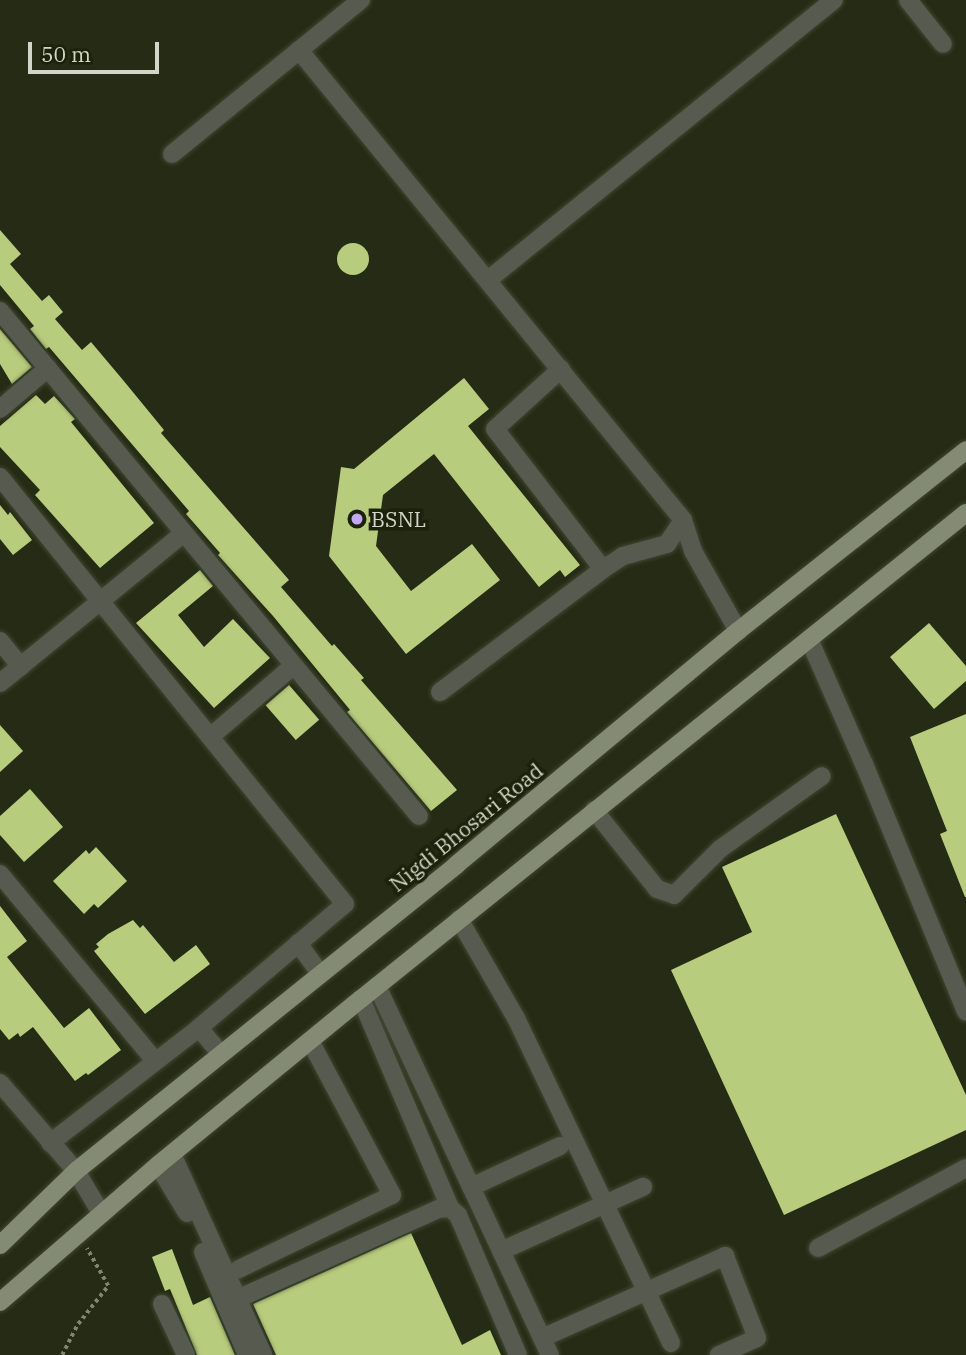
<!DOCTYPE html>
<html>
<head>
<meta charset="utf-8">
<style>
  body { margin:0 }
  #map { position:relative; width:966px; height:1355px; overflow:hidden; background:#252b14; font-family:"IBM Plex Serif",serif }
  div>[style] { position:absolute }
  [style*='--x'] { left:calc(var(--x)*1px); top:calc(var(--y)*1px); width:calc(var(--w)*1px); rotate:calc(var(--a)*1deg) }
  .building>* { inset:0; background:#b7cc7d; transform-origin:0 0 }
  .round { border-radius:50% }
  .path>* { height:3.5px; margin-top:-1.75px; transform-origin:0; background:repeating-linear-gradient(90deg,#818673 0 3.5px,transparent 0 7px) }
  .roads { filter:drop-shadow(0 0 2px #414631) drop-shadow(0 0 2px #414631) }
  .minor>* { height:18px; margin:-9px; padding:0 9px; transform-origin:9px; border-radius:9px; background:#565a4f }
  .major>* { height:18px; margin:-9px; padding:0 9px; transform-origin:9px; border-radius:9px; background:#848b74 }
  .dots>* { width:19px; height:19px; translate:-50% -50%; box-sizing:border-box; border:4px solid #1b210a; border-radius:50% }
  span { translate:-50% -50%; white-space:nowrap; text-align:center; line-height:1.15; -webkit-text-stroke:7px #1b210a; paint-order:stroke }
  .poi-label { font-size:21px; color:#d2d6c8 }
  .left { translate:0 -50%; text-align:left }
  .street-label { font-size:21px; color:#d2d6c8 }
  .scale { position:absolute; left:28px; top:42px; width:131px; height:32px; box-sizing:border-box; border:4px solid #d2d6c8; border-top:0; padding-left:9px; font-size:21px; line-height:24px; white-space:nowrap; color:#d2d6c8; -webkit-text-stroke:5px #1b210a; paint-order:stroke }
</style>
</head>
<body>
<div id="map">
  <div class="building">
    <i style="clip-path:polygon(0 230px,21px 254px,10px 264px,42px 301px,49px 295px,63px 312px,55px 319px,82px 350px,91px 342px,123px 380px,164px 430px,161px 433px,289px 580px,281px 587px,332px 646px,334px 644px,364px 678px,361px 680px,457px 790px,431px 811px,347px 712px,350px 710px,273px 616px,218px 555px,220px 553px,186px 514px,189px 511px,49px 347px,46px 349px,30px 329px,34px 326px,0 285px)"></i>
    <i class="round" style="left:337px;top:243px;width:32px;height:32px"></i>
    <i style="clip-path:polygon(0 329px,32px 367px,12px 384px,0 364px)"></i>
    <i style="clip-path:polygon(464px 378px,489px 409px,468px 426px,580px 565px,565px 577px,560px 570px,539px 587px,434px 454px,383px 495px,376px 546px,411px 591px,472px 544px,500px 580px,406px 654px,329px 556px,341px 467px,354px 469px)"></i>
    <i style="clip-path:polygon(36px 395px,45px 404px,54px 396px,75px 419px,71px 422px,154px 523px,100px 568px,35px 495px,40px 490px,0 447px,0 426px)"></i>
    <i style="clip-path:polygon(0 505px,8px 515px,10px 512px,32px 540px,13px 555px,0 539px)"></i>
    <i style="clip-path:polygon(200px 570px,213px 586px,178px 615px,204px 647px,233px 619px,270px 658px,214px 708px,136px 623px)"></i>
    <i style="clip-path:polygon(929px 623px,966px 666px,966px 681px,934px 709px,890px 657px)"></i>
    <i style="left:289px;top:685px;width:46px;height:31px;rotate:49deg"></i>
    <i style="clip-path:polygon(966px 714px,966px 897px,965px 897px,940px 834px,947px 831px,910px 737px)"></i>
    <i style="clip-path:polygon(0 725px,23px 751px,0 772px)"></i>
    <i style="clip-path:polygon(30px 789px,63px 827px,24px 862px,0 835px,0 816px)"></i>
    <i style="clip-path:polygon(836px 814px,966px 1095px,966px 1130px,784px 1215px,671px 970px,752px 932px,722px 867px)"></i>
    <i style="clip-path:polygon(96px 847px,127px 881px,98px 908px,94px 904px,84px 914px,53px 881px,86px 850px,89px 854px)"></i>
    <i style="clip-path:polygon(0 906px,27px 941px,7px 957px,64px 1028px,89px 1008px,121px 1050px,88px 1075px,86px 1073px,75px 1081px,33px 1027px,20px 1037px,18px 1033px,9px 1040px,0 1029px)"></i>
    <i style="clip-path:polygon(133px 920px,140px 928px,143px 925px,174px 962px,196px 945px,210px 964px,145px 1014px,94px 951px,99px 947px,96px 944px,108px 934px)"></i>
    <i style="clip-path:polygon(411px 1233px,462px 1345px,490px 1330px,501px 1355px,276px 1355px,253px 1304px)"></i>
    <i style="clip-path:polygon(172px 1249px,193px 1305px,210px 1297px,235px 1355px,197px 1355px,170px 1289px,165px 1291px,152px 1257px)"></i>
  </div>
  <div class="path">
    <i style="--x:62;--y:1355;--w:35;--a:-63"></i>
    <i style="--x:78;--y:1324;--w:48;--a:-51.7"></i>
    <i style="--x:108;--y:1286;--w:43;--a:-119.6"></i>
  </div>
  <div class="roads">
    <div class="minor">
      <i style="--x:908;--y:0;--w:56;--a:51.5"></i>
      <i style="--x:299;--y:50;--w:607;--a:50.75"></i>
      <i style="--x:683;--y:520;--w:33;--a:72"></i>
      <i style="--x:693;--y:551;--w:92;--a:60.6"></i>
      <i style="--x:172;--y:154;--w:244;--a:-39.2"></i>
      <i style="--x:488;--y:280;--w:445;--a:-39"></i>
      <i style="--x:0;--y:311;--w:656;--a:50.32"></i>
      <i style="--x:561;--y:369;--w:89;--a:137.7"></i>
      <i style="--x:495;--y:429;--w:177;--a:52.4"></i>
      <i style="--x:0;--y:409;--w:63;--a:-40.5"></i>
      <i style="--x:0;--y:477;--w:549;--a:51.06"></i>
      <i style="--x:345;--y:904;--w:192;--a:139.7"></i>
      <i style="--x:199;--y:1028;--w:188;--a:142.3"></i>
      <i style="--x:809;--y:639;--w:137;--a:66.3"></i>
      <i style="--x:864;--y:764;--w:268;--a:67.6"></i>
      <i style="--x:0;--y:641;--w:33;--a:51"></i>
      <i style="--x:0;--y:683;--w:236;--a:-39.2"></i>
      <i style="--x:440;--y:692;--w:204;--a:-37"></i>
      <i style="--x:603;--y:569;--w:24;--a:-33"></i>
      <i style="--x:623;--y:556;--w:46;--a:-15.3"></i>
      <i style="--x:667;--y:544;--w:29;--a:-56"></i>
      <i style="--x:210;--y:737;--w:109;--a:-40.5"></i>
      <i style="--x:594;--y:810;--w:101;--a:51.4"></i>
      <i style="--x:657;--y:889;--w:18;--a:19"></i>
      <i style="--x:674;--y:895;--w:65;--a:-45"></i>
      <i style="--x:720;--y:849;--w:125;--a:-35.6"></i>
      <i style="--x:0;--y:874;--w:243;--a:50.3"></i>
      <i style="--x:459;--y:919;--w:114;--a:60.1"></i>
      <i style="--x:516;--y:1018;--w:360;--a:64.5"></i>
      <i style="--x:298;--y:943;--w:37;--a:54"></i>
      <i style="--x:377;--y:986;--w:408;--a:64.9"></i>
      <i style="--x:361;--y:999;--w:227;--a:66.9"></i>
      <i style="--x:199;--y:1028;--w:33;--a:50"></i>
      <i style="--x:0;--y:1083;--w:116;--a:49.2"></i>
      <i style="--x:76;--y:1171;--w:49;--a:59.2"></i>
      <i style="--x:172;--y:1154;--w:221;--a:65.6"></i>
      <i style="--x:158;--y:1165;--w:56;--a:58.9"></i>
      <i style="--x:471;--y:1187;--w:98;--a:-24.7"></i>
      <i style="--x:818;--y:1248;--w:168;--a:-28.4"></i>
      <i style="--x:501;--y:1251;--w:156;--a:-24.3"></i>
      <i style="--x:203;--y:1252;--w:112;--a:66.9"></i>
      <i style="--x:239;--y:1269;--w:170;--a:-25.8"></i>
      <i style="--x:392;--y:1195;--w:174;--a:-118"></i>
      <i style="--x:237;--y:1299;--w:220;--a:-24.1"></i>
      <i style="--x:438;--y:1209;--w:12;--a:-5"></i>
      <i style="--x:450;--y:1208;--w:11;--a:41"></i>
      <i style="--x:458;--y:1215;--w:152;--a:66.8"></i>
      <i style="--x:162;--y:1304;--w:56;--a:64.8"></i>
      <i style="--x:542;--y:1338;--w:201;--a:-24.1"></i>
      <i style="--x:725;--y:1256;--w:88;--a:68.7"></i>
      <i style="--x:757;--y:1338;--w:42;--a:155.9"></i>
    </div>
    <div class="major">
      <i style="--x:0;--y:1245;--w:106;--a:-44.2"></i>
      <i style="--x:76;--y:1171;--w:488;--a:-38.8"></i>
      <i style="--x:456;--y:865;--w:366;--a:-39.7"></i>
      <i style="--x:738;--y:631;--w:291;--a:-38.4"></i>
      <i style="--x:0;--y:1302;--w:209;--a:-40.9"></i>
      <i style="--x:158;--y:1165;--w:262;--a:-39.3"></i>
      <i style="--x:361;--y:999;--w:776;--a:-38.78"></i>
    </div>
  </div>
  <div class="dots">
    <i style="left:357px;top:519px;background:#c3a7f2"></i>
  </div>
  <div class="poi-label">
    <span class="left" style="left:371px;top:519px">BSNL</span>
  </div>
  <div class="street-label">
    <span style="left:466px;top:827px;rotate:-39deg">Nigdi Bhosari Road</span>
  </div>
  <div class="scale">50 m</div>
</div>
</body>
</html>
